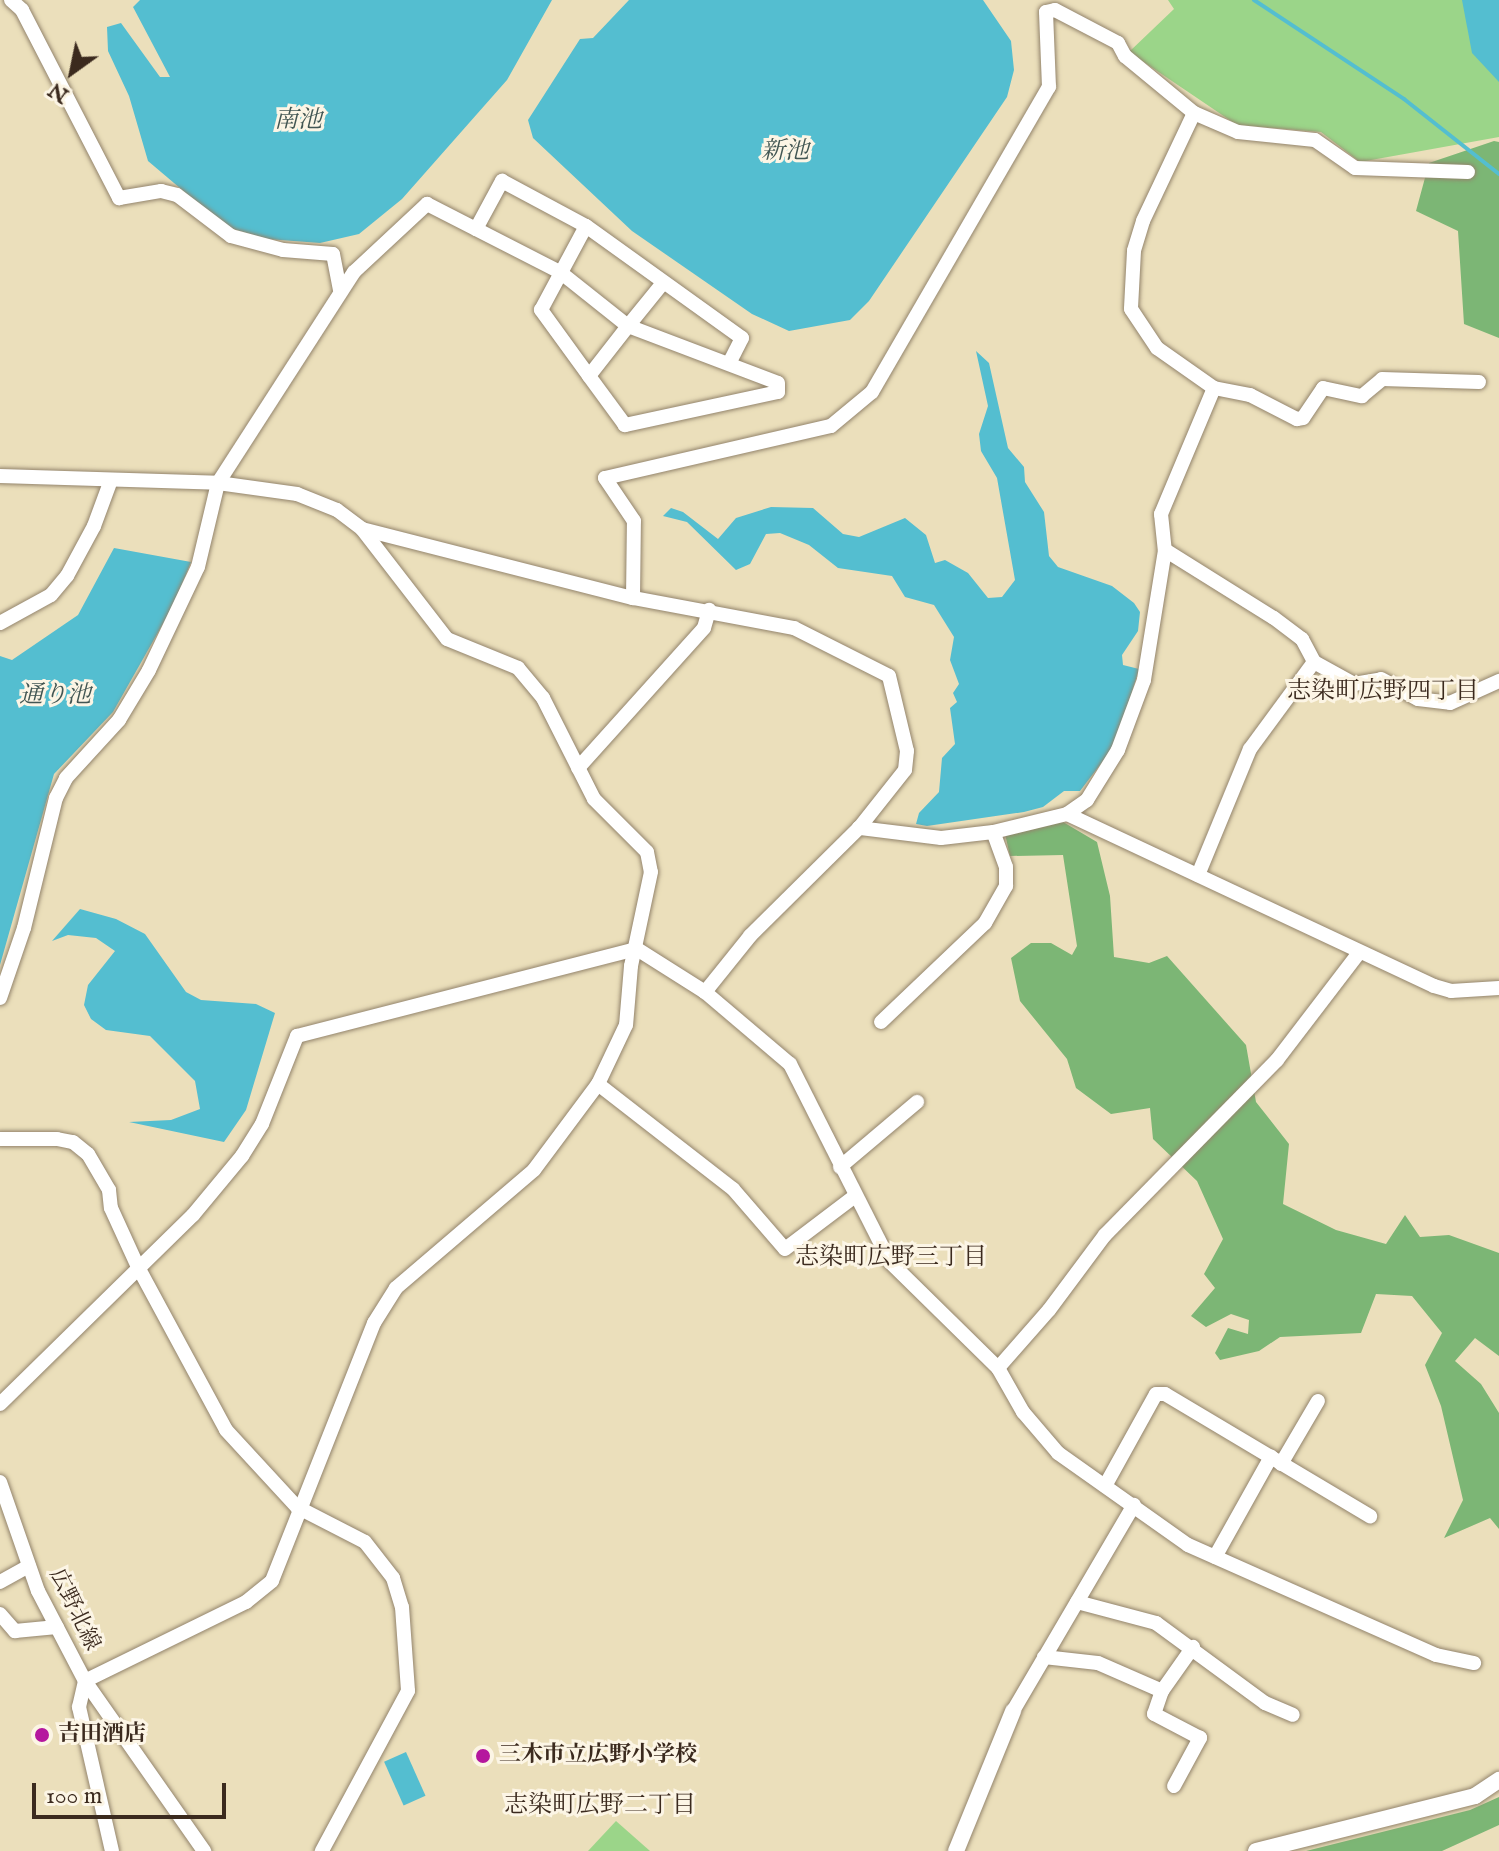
<!DOCTYPE html>
<html>
<head>
<meta charset="utf-8">
<style>
  body { margin:0 }
  #map { position:relative; width:1499px; height:1851px; overflow:hidden; background:#ebdfbb; font-family:"IM FELL English","Noto Serif JP",serif }
  div>[style] { position:absolute }
  [style*='--x'] { left:calc(var(--x)*1px); top:calc(var(--y)*1px); width:calc(var(--w)*1px); rotate:calc(var(--a)*1deg) }
  .green>* { inset:0; background:#9bd589 }
  .forest>* { inset:0; background:#7cb675 }
  .water>* { inset:0; background:#54bed0; transform-origin:0 0 }
  .stream>* { height:4px; margin:-2px; padding:0 2px; transform-origin:2px; border-radius:2px; background:#54bed0 }
  .roads { filter:drop-shadow(0 0 2px #93846c) drop-shadow(0 0 2px #93846c) }
  .minor>* { height:14px; margin:-7px; padding:0 7px; transform-origin:7px; border-radius:7px; background:#fff }
  .tertiary>* { height:16px; margin:-8px; padding:0 8px; transform-origin:8px; border-radius:8px; background:#fff }
  .dots>* { width:22px; height:22px; translate:-50% -50%; box-sizing:border-box; border:4px solid #fcf5e5; border-radius:50% }
  span { translate:-50% -50%; white-space:nowrap; text-align:center; line-height:1.15; -webkit-text-stroke:6px #fcf5e5; paint-order:stroke }
  .street-label { font-size:22px; color:#3b2a1e }
  .poi-label { font-size:22px; color:#3b2a1e; font-weight:700 }
  .left { translate:0 -50%; text-align:left }
  .water-label { font-size:24px; color:#425653; font-style:italic }
  .neighbourhood-label { font-size:24px; color:#3b2a1e }
  .north { position:absolute; left:32px; top:32px; width:80px; height:80px; -webkit-text-stroke:6px #fcf5e5; paint-order:stroke; rotate:213deg; font-size:22px; font-weight:700; line-height:32px; text-align:center; color:#3b2a1e }
  .north::after { content:''; display:block; margin:auto; width:28px; height:36px; background:#3b2a1e; clip-path:polygon(50% 0,100% 100%,50% 72%,0 100%) }
  .scale { position:absolute; left:32px; top:1783px; width:194px; height:36px; box-sizing:border-box; border:4px solid #3b2a1e; border-top:0; padding-left:10px; font-size:24px; line-height:28px; white-space:nowrap; color:#3b2a1e; -webkit-text-stroke:6px #fcf5e5; paint-order:stroke }
</style>
</head>
<body>
<div id="map">
  <div class="green">
    <i style="clip-path:polygon(1168px 0,1499px 0,1499px 137px,1360px 162px,1321px 132px,1237px 125px,1129px 52px,1174px 9px)"></i>
    <i style="clip-path:polygon(616px 1821px,650px 1851px,588px 1851px)"></i>
  </div>
  <div class="forest">
    <i style="clip-path:polygon(1494px 141px,1499px 142px,1499px 338px,1464px 324px,1458px 231px,1416px 211px,1429px 163px)"></i>
    <i style="clip-path:polygon(1058px 819px,1097px 842px,1110px 896px,1114px 957px,1149px 963px,1167px 956px,1246px 1045px,1256px 1102px,1289px 1144px,1283px 1204px,1336px 1230px,1386px 1244px,1405px 1215px,1420px 1237px,1449px 1235px,1499px 1253px,1499px 1356px,1475px 1338px,1455px 1361px,1481px 1384px,1499px 1413px,1499px 1529px,1490px 1518px,1444px 1538px,1463px 1500px,1441px 1406px,1425px 1365px,1442px 1333px,1412px 1296px,1376px 1294px,1361px 1333px,1280px 1337px,1259px 1351px,1220px 1360px,1215px 1353px,1228px 1328px,1248px 1334px,1249px 1320px,1231px 1314px,1206px 1327px,1191px 1316px,1215px 1288px,1204px 1274px,1223px 1239px,1197px 1181px,1153px 1139px,1150px 1108px,1111px 1114px,1076px 1088px,1067px 1059px,1020px 1001px,1011px 958px,1031px 943px,1051px 943px,1072px 955px,1077px 946px,1063px 855px,1010px 856px,1005px 834px)"></i>
    <i style="clip-path:polygon(1499px 1797px,1499px 1825px,1442px 1851px,1306px 1851px,1470px 1810px)"></i>
  </div>
  <div class="water">
    <i style="clip-path:polygon(140px 0,552px 0,507px 80px,402px 199px,359px 234px,320px 243px,267px 239px,226px 227px,148px 161px,129px 96px,108px 51px,107px 27px,121px 23px,160px 77px,170px 77px,133px 7px)"></i>
    <i style="clip-path:polygon(629px 0,983px 0,1011px 41px,1014px 70px,1007px 97px,869px 301px,850px 320px,789px 331px,752px 314px,632px 231px,533px 138px,528px 120px,580px 39px,593px 38px)"></i>
    <i style="clip-path:polygon(1462px 0,1499px 0,1499px 82px,1472px 53px)"></i>
    <i style="clip-path:polygon(976px 351px,989px 363px,1008px 448px,1024px 467px,1025px 482px,1044px 512px,1049px 556px,1058px 567px,1112px 586px,1134px 603px,1140px 612px,1138px 631px,1122px 655px,1123px 665px,1139px 669px,1116px 744px,1080px 791px,1064px 791px,1043px 807px,1024px 812px,927px 826px,916px 824px,919px 813px,939px 792px,942px 758px,955px 744px,950px 708px,957px 702px,953px 693px,959px 684px,950px 660px,954px 637px,934px 605px,905px 597px,892px 576px,838px 568px,809px 545px,780px 533px,766px 534px,750px 564px,736px 570px,687px 522px,663px 516px,671px 508px,683px 512px,718px 539px,736px 518px,771px 507px,813px 508px,843px 534px,859px 537px,905px 518px,926px 535px,935px 563px,945px 560px,968px 573px,988px 598px,1002px 597px,1015px 580px,997px 478px,981px 451px,979px 434px,988px 406px)"></i>
    <i style="clip-path:polygon(114px 548px,191px 562px,173px 606px,113px 712px,54px 774px,0 965px,0 656px,12px 660px,78px 615px)"></i>
    <i style="clip-path:polygon(80px 909px,116px 919px,145px 934px,186px 992px,201px 1000px,256px 1004px,275px 1013px,246px 1110px,224px 1142px,129px 1122px,171px 1120px,200px 1109px,195px 1081px,150px 1036px,106px 1030px,91px 1019px,84px 1005px,88px 985px,115px 951px,96px 938px,68px 935px,52px 941px)"></i>
    <i style="left:406px;top:1752px;width:48px;height:24px;rotate:66deg"></i>
  </div>
  <div class="stream">
    <i style="--x:1254;--y:0;--w:180;--a:33.4"></i>
    <i style="--x:1404;--y:99;--w:121;--a:38.3"></i>
  </div>
  <div class="roads">
    <div class="minor">
      <i style="--x:11;--y:0;--w:15;--a:42"></i>
      <i style="--x:22;--y:10;--w:212;--a:62.7"></i>
      <i style="--x:119;--y:198;--w:43;--a:-9.5"></i>
      <i style="--x:161;--y:191;--w:16;--a:14"></i>
      <i style="--x:177;--y:195;--w:68;--a:37.2"></i>
      <i style="--x:231;--y:236;--w:54;--a:15.1"></i>
      <i style="--x:283;--y:250;--w:50;--a:4.6"></i>
      <i style="--x:333;--y:254;--w:38;--a:79"></i>
      <i style="--x:1194;--y:113;--w:48;--a:23.4"></i>
      <i style="--x:1238;--y:132;--w:77;--a:5.9"></i>
      <i style="--x:1315;--y:140;--w:49;--a:35"></i>
      <i style="--x:1355;--y:168;--w:113;--a:2"></i>
      <i style="--x:476;--y:229;--w:55;--a:-61.6"></i>
      <i style="--x:502;--y:181;--w:95;--a:28.2"></i>
      <i style="--x:589;--y:376;--w:82;--a:-126"></i>
      <i style="--x:541;--y:310;--w:95;--a:-61.8"></i>
      <i style="--x:586;--y:226;--w:192;--a:35.7"></i>
      <i style="--x:742;--y:338;--w:28;--a:117"></i>
      <i style="--x:1214;--y:388;--w:37;--a:11"></i>
      <i style="--x:1250;--y:395;--w:53;--a:27.1"></i>
      <i style="--x:1297;--y:419;--w:6;--a:-9"></i>
      <i style="--x:1303;--y:418;--w:36;--a:-56"></i>
      <i style="--x:1323;--y:388;--w:40;--a:12"></i>
      <i style="--x:1362;--y:396;--w:26;--a:-40"></i>
      <i style="--x:1382;--y:379;--w:97;--a:1.8"></i>
      <i style="--x:0;--y:476;--w:218;--a:1.8"></i>
      <i style="--x:218;--y:483;--w:80;--a:7.9"></i>
      <i style="--x:297;--y:494;--w:43;--a:21.8"></i>
      <i style="--x:337;--y:510;--w:31;--a:37"></i>
      <i style="--x:362;--y:529;--w:139;--a:52.3"></i>
      <i style="--x:447;--y:639;--w:77;--a:22.2"></i>
      <i style="--x:518;--y:668;--w:39;--a:50"></i>
      <i style="--x:543;--y:698;--w:113;--a:63.2"></i>
      <i style="--x:594;--y:799;--w:75;--a:45"></i>
      <i style="--x:647;--y:852;--w:20;--a:79"></i>
      <i style="--x:651;--y:872;--w:96;--a:102"></i>
      <i style="--x:631;--y:966;--w:59;--a:94.8"></i>
      <i style="--x:626;--y:1025;--w:65;--a:115.4"></i>
      <i style="--x:598;--y:1084;--w:107;--a:126.7"></i>
      <i style="--x:534;--y:1170;--w:182;--a:139.5"></i>
      <i style="--x:396;--y:1288;--w:41;--a:122.2"></i>
      <i style="--x:374;--y:1323;--w:277;--a:111.6"></i>
      <i style="--x:272;--y:1581;--w:33;--a:141"></i>
      <i style="--x:246;--y:1602;--w:179;--a:153.9"></i>
      <i style="--x:85;--y:1681;--w:208;--a:55"></i>
      <i style="--x:362;--y:529;--w:280;--a:14.3"></i>
      <i style="--x:633;--y:598;--w:164;--a:10.6"></i>
      <i style="--x:794;--y:628;--w:106;--a:26.8"></i>
      <i style="--x:889;--y:676;--w:77;--a:76.5"></i>
      <i style="--x:907;--y:751;--w:19;--a:96"></i>
      <i style="--x:905;--y:770;--w:74;--a:128.4"></i>
      <i style="--x:859;--y:828;--w:153;--a:135.3"></i>
      <i style="--x:750;--y:936;--w:72;--a:128.8"></i>
      <i style="--x:1165;--y:550;--w:128;--a:32"></i>
      <i style="--x:1274;--y:618;--w:35;--a:37"></i>
      <i style="--x:1302;--y:639;--w:26;--a:62"></i>
      <i style="--x:1314;--y:662;--w:46;--a:28.8"></i>
      <i style="--x:1354;--y:684;--w:27;--a:-10"></i>
      <i style="--x:1381;--y:679;--w:42;--a:28.4"></i>
      <i style="--x:1418;--y:699;--w:32;--a:7"></i>
      <i style="--x:1450;--y:703;--w:54;--a:-24.2"></i>
      <i style="--x:633;--y:598;--w:77;--a:-89.3"></i>
      <i style="--x:634;--y:521;--w:52;--a:-124"></i>
      <i style="--x:605;--y:478;--w:232;--a:-13"></i>
      <i style="--x:831;--y:426;--w:53;--a:-39.7"></i>
      <i style="--x:872;--y:392;--w:353;--a:-59.9"></i>
      <i style="--x:1049;--y:87;--w:75;--a:-92.3"></i>
      <i style="--x:1046;--y:12;--w:9;--a:-13"></i>
      <i style="--x:1055;--y:10;--w:71;--a:27.6"></i>
      <i style="--x:1118;--y:43;--w:15;--a:62"></i>
      <i style="--x:1125;--y:56;--w:89;--a:39.6"></i>
      <i style="--x:1194;--y:113;--w:119;--a:115.3"></i>
      <i style="--x:1143;--y:221;--w:31;--a:107"></i>
      <i style="--x:1134;--y:251;--w:58;--a:93"></i>
      <i style="--x:1131;--y:309;--w:47;--a:56.3"></i>
      <i style="--x:1157;--y:348;--w:70;--a:35.1"></i>
      <i style="--x:1214;--y:388;--w:137;--a:112.8"></i>
      <i style="--x:1161;--y:514;--w:36;--a:84"></i>
      <i style="--x:1165;--y:550;--w:132;--a:99.2"></i>
      <i style="--x:1144;--y:680;--w:75;--a:110.4"></i>
      <i style="--x:1118;--y:750;--w:59;--a:121.8"></i>
      <i style="--x:1087;--y:800;--w:24;--a:145"></i>
      <i style="--x:1067;--y:814;--w:76;--a:166.3"></i>
      <i style="--x:993;--y:832;--w:52;--a:173.4"></i>
      <i style="--x:941;--y:838;--w:83;--a:-173"></i>
      <i style="--x:0;--y:623;--w:58;--a:-28.8"></i>
      <i style="--x:51;--y:595;--w:25;--a:-50"></i>
      <i style="--x:67;--y:576;--w:57;--a:-61.6"></i>
      <i style="--x:94;--y:526;--w:49;--a:-69.7"></i>
      <i style="--x:578;--y:768;--w:188;--a:-48"></i>
      <i style="--x:704;--y:628;--w:19;--a:-74"></i>
      <i style="--x:1067;--y:814;--w:405;--a:25.1"></i>
      <i style="--x:1434;--y:986;--w:18;--a:16"></i>
      <i style="--x:1451;--y:991;--w:48;--a:-3.6"></i>
      <i style="--x:1198;--y:875;--w:136;--a:-67.6"></i>
      <i style="--x:1250;--y:749;--w:108;--a:-53.7"></i>
      <i style="--x:0;--y:998;--w:74;--a:-71.1"></i>
      <i style="--x:24;--y:928;--w:134;--a:-76.2"></i>
      <i style="--x:56;--y:798;--w:22;--a:-63"></i>
      <i style="--x:66;--y:778;--w:79;--a:-47.6"></i>
      <i style="--x:119;--y:720;--w:58;--a:-59"></i>
      <i style="--x:149;--y:670;--w:114;--a:-64.6"></i>
      <i style="--x:198;--y:567;--w:86;--a:-76.6"></i>
      <i style="--x:218;--y:483;--w:251;--a:-57.2"></i>
      <i style="--x:354;--y:272;--w:100;--a:-43"></i>
      <i style="--x:427;--y:204;--w:149;--a:27.1"></i>
      <i style="--x:560;--y:272;--w:87;--a:38.5"></i>
      <i style="--x:628;--y:326;--w:160;--a:20.8"></i>
      <i style="--x:778;--y:383;--w:9;--a:90"></i>
      <i style="--x:778;--y:392;--w:157;--a:167.8"></i>
      <i style="--x:625;--y:425;--w:61;--a:-126.3"></i>
      <i style="--x:589;--y:376;--w:63;--a:-52"></i>
      <i style="--x:628;--y:326;--w:54;--a:-51"></i>
      <i style="--x:881;--y:1022;--w:144;--a:-43.6"></i>
      <i style="--x:985;--y:923;--w:43;--a:-60.4"></i>
      <i style="--x:1006;--y:886;--w:19;--a:-90"></i>
      <i style="--x:1006;--y:867;--w:37;--a:-110"></i>
      <i style="--x:598;--y:1084;--w:171;--a:37.9"></i>
      <i style="--x:733;--y:1189;--w:79;--a:49.1"></i>
      <i style="--x:785;--y:1249;--w:88;--a:-37.1"></i>
      <i style="--x:0;--y:1139;--w:57;--a:0"></i>
      <i style="--x:57;--y:1139;--w:16;--a:11"></i>
      <i style="--x:73;--y:1142;--w:19;--a:39"></i>
      <i style="--x:88;--y:1154;--w:42;--a:59.7"></i>
      <i style="--x:109;--y:1190;--w:18;--a:84"></i>
      <i style="--x:111;--y:1208;--w:65;--a:65.4"></i>
      <i style="--x:138;--y:1267;--w:185;--a:61.6"></i>
      <i style="--x:226;--y:1430;--w:105;--a:47.3"></i>
      <i style="--x:297;--y:1507;--w:76;--a:27.2"></i>
      <i style="--x:365;--y:1542;--w:46;--a:52.1"></i>
      <i style="--x:393;--y:1578;--w:30;--a:73"></i>
      <i style="--x:402;--y:1607;--w:84;--a:85.9"></i>
      <i style="--x:408;--y:1691;--w:182;--a:118.3"></i>
      <i style="--x:840;--y:1167;--w:101;--a:-40.2"></i>
      <i style="--x:998;--y:1368;--w:77;--a:-48.7"></i>
      <i style="--x:1049;--y:1310;--w:94;--a:-53.3"></i>
      <i style="--x:1105;--y:1235;--w:245;--a:-45.5"></i>
      <i style="--x:1277;--y:1060;--w:133;--a:-52.6"></i>
      <i style="--x:0;--y:1404;--w:270;--a:-44.4"></i>
      <i style="--x:193;--y:1215;--w:77;--a:-50.3"></i>
      <i style="--x:242;--y:1156;--w:38;--a:-58"></i>
      <i style="--x:262;--y:1124;--w:95;--a:-68.3"></i>
      <i style="--x:297;--y:1036;--w:351;--a:-14.4"></i>
      <i style="--x:637;--y:949;--w:80;--a:32.3"></i>
      <i style="--x:705;--y:992;--w:111;--a:40.3"></i>
      <i style="--x:790;--y:1064;--w:222;--a:63.2"></i>
      <i style="--x:890;--y:1262;--w:151;--a:44.5"></i>
      <i style="--x:998;--y:1368;--w:51;--a:60.4"></i>
      <i style="--x:1023;--y:1412;--w:54;--a:49.5"></i>
      <i style="--x:1058;--y:1453;--w:159;--a:35.3"></i>
      <i style="--x:1188;--y:1545;--w:271;--a:23.9"></i>
      <i style="--x:1436;--y:1655;--w:39;--a:12"></i>
      <i style="--x:1281;--y:1464;--w:73;--a:-59.6"></i>
      <i style="--x:0;--y:1482;--w:115;--a:70.8"></i>
      <i style="--x:38;--y:1591;--w:102;--a:62.4"></i>
      <i style="--x:85;--y:1681;--w:27;--a:103"></i>
      <i style="--x:79;--y:1707;--w:148;--a:77.1"></i>
      <i style="--x:1105;--y:1486;--w:105;--a:-61"></i>
      <i style="--x:1156;--y:1394;--w:9;--a:0"></i>
      <i style="--x:1165;--y:1394;--w:239;--a:30.8"></i>
      <i style="--x:1215;--y:1557;--w:115;--a:-60.8"></i>
      <i style="--x:0;--y:1582;--w:33;--a:-29"></i>
      <i style="--x:1077;--y:1602;--w:82;--a:14.9"></i>
      <i style="--x:1156;--y:1623;--w:135;--a:36.3"></i>
      <i style="--x:1265;--y:1703;--w:30;--a:23"></i>
      <i style="--x:0;--y:1614;--w:23;--a:49"></i>
      <i style="--x:15;--y:1631;--w:42;--a:-5.4"></i>
      <i style="--x:1044;--y:1657;--w:54;--a:6.3"></i>
      <i style="--x:1098;--y:1663;--w:70;--a:23.6"></i>
      <i style="--x:1013;--y:1711;--w:239;--a:-59.6"></i>
      <i style="--x:1174;--y:1786;--w:55;--a:-61.6"></i>
      <i style="--x:1200;--y:1738;--w:52;--a:-152.4"></i>
      <i style="--x:1154;--y:1714;--w:24;--a:-71"></i>
      <i style="--x:1162;--y:1691;--w:54;--a:-54.8"></i>
    </div>
    <div class="tertiary">
      <i style="--x:956;--y:1851;--w:151;--a:-67.8"></i>
      <i style="--x:1256;--y:1851;--w:226;--a:-14.1"></i>
      <i style="--x:1475;--y:1796;--w:29;--a:-34"></i>
    </div>
  </div>
  <div class="dots">
    <i style="left:42px;top:1735px;background:#b5179e"></i>
    <i style="left:483px;top:1756px;background:#b5179e"></i>
  </div>
  <div class="street-label">
    <span style="left:74px;top:1610px;rotate:64deg">広野北線</span>
  </div>
  <div class="poi-label">
    <span class="left" style="left:58px;top:1735px">吉田酒店</span>
    <span class="left" style="left:499px;top:1756px">三木市立広野小学校</span>
  </div>
  <div class="water-label">
    <span style="left:298px;top:121px">南池</span>
    <span style="left:785px;top:152px">新池</span>
    <span style="left:55px;top:696px">通り池</span>
  </div>
  <div class="neighbourhood-label">
    <span style="left:1383px;top:692px">志染町広野四丁目</span>
    <span style="left:891px;top:1258px">志染町広野三丁目</span>
    <span style="left:600px;top:1806px">志染町広野二丁目</span>
  </div>
  <div class="north">N</div>
  <div class="scale">100 m</div>
</div>
</body>
</html>
